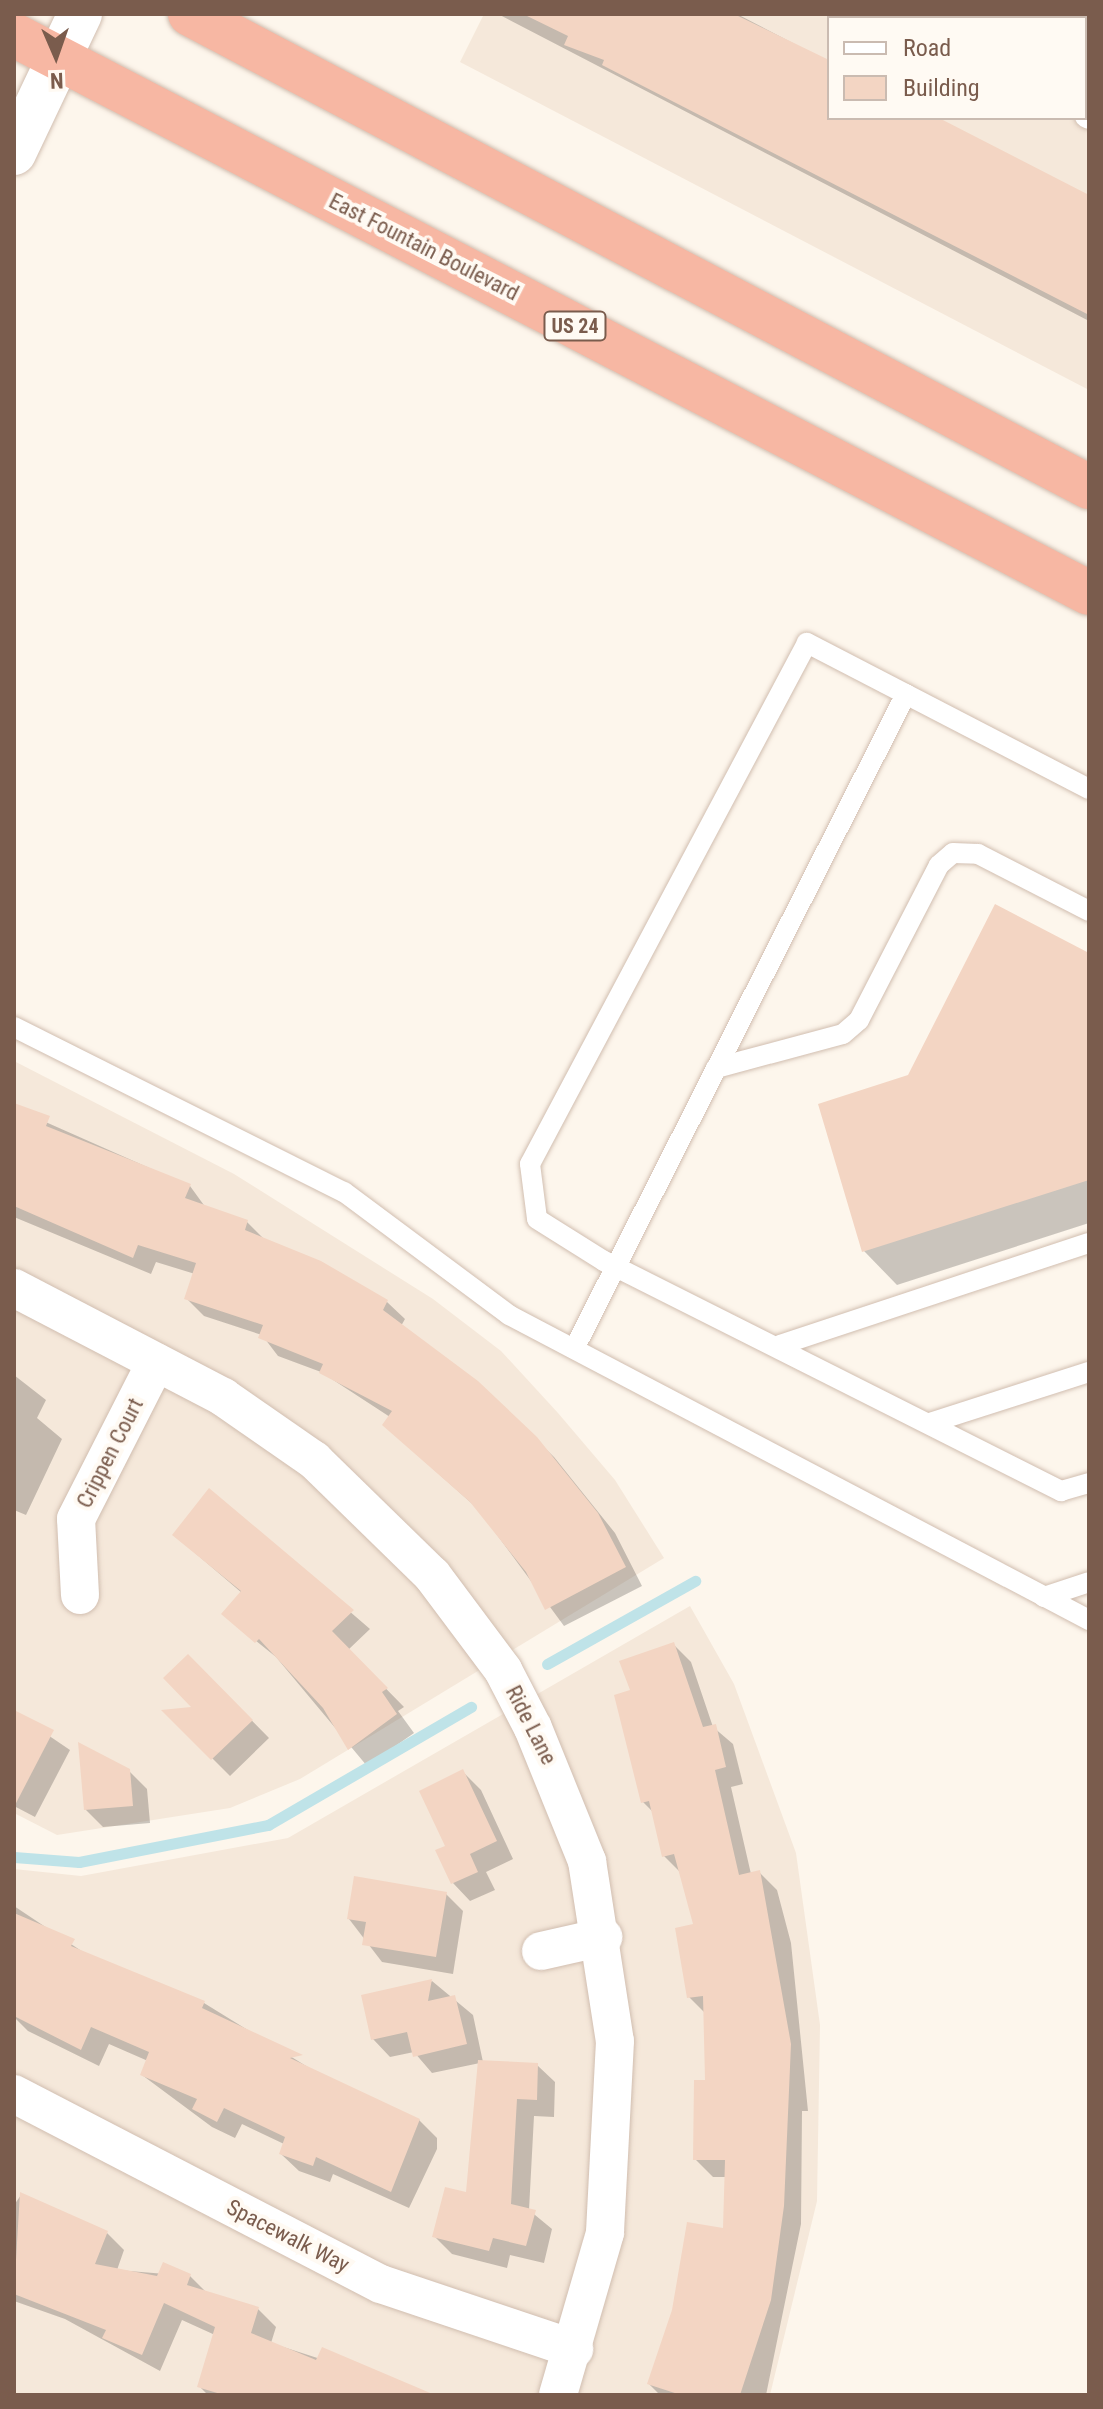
<!DOCTYPE html>
<html>
<head>
<meta charset="utf-8">
<style>
  body { margin:0 }
  #map { position:relative; width:1103px; height:2409px; overflow:hidden; background:#fdf6ec; font-family:"Roboto Condensed",sans-serif }
  div>[style] { position:absolute }
  [style*='--x'] { left:calc(var(--x)*1px); top:calc(var(--y)*1px); width:calc(var(--w)*1px); rotate:calc(var(--a)*1deg) }
  .residential>* { inset:0; background:#f5e8da }
  .shadow>* { inset:0; background:#0003 }
  .stream>* { height:11px; margin:-5.5px; padding:0 5.5px; transform-origin:5.5px; border-radius:5.5px; background:#bfe3e8 }
  .building>* { inset:0; background:#f3d5c3 }
  .roads { filter:drop-shadow(0 0 2px #d1beb0) drop-shadow(0 0 2px #d1beb0) }
  .lane>* { height:20px; margin:-10px; padding:0 10px; transform-origin:10px; border-radius:10px; background:#fff }
  .street>* { height:38px; margin:-19px; padding:0 19px; transform-origin:19px; border-radius:19px; background:#fff }
  .secondary>* { height:44px; margin:-22px; padding:0 22px; transform-origin:22px; border-radius:22px; background:#fff }
  .highway>* { height:44px; margin:-22px; padding:0 22px; transform-origin:22px; border-radius:22px; background:#f7b7a3 }
  span { translate:-50% -50%; white-space:nowrap; text-align:center; line-height:1.15; -webkit-text-stroke:8px #fffaf3; paint-order:stroke }
  .shield-label span { padding:2px 6px; background:#fffaf3; border:2px solid; border-radius:6px; -webkit-text-stroke-width:0 }
  .shield-label { font-size:20px; color:#7a5c4d; font-weight:700 }
  .street-label { font-size:22px; color:#7a5c4d }
  .frame { position:absolute; inset:0; border:16px solid #7a5c4d; pointer-events:none }
  .legend { position:absolute; left:827px; top:16px; width:260px; height:104px; box-sizing:border-box; background:#fffaf3; border:2px solid #cabbb1; margin:0; padding:10px 14px; list-style:none; font-size:24px; color:#7a5c4d }
  .legend li { display:flex; align-items:center; gap:16px; height:40px }
  .legend b { width:40px; border:2px solid #cabbb1 }
  .north { position:absolute; left:16px; top:16px; width:80px; height:80px; -webkit-text-stroke:6px #fffaf3; paint-order:stroke; rotate:178deg; font-size:22px; font-weight:700; line-height:32px; text-align:center; color:#7a5c4d }
  .north::after { content:''; display:block; margin:auto; width:28px; height:36px; background:#7a5c4d; clip-path:polygon(50% 0,100% 100%,50% 72%,0 100%) }
</style>
</head>
<body>
<div id="map">
  <div class="residential">
    <i style="clip-path:polygon(evenodd,484px 14px,1089px 14px,1089px 390px,460px 62px,484px 14px,829px 18px,1085px 18px,1085px 118px,829px 118px,829px 18px)"></i>
    <i style="clip-path:polygon(14px 1061px,234px 1174px,433px 1299px,501px 1351px,558px 1413px,615px 1480px,664px 1558px,300px 1779px,230px 1808px,57px 1835px,14px 1813px)"></i>
    <i style="clip-path:polygon(690px 1606px,734px 1684px,796px 1853px,820px 2025px,817px 2201px,770px 2395px,14px 2395px,14px 1869px,81px 1876px,288px 1838px)"></i>
  </div>
  <div class="shadow">
    <i style="clip-path:polygon(498px 14px,737px 14px,829px 62px,829px 118px,936px 118px,1089px 197px,1089px 321px)"></i>
    <i style="clip-path:polygon(1072px 14px,1089px 14px,1089px 53px,1085px 18px)"></i>
    <i style="clip-path:polygon(1089px 955px,1089px 1223px,897px 1285px,864px 1251px,909px 1076px)"></i>
    <i style="clip-path:polygon(14px 1108px,190px 1186px,206px 1208px,247px 1222px,266px 1241px,387px 1302px,405px 1319px,401px 1326px,477px 1382px,554px 1457px,615px 1533px,642px 1586px,564px 1626px,478px 1509px,384px 1425px,390px 1417px,321px 1372px,278px 1356px,262px 1335px,204px 1316px,186px 1298px,195px 1274px,156px 1262px,151px 1274px,14px 1217px)"></i>
    <i style="clip-path:polygon(14px 1375px,46px 1400px,37px 1418px,62px 1439px,26px 1515px,14px 1510px)"></i>
    <i style="clip-path:polygon(210px 1491px,370px 1629px,348px 1650px,404px 1707px,398px 1711px,414px 1733px,367px 1766px,276px 1657px,223px 1614px,242px 1593px,174px 1535px)"></i>
    <i style="clip-path:polygon(673px 1644px,691px 1662px,713px 1727px,733px 1744px,743px 1784px,731px 1787px,751px 1874px,759px 1872px,777px 1890px,791px 1943px,808px 2111px,802px 2111px,801px 2224px,766px 2395px,660px 2395px,649px 2384px,725px 2230px,727px 2177px,713px 2177px,695px 2159px,707px 2082px,705px 2013px,689px 1997px,695px 1925px,682px 1874px,664px 1856px,654px 1813px,643px 1802px,632px 1691px)"></i>
    <i style="clip-path:polygon(188px 1656px,269px 1738px,230px 1776px,166px 1712px,195px 1709px)"></i>
    <i style="clip-path:polygon(14px 1712px,70px 1750px,35px 1817px,14px 1806px)"></i>
    <i style="clip-path:polygon(128px 1770px,147px 1789px,150px 1823px,103px 1827px,85px 1809px)"></i>
    <i style="clip-path:polygon(463px 1772px,481px 1790px,513px 1859px,486px 1872px,495px 1890px,470px 1901px,453px 1883px,448px 1847px)"></i>
    <i style="clip-path:polygon(446px 1894px,463px 1911px,453px 1974px,382px 1962px,349px 1919px)"></i>
    <i style="clip-path:polygon(14px 1906px,89px 1956px,204px 2003px,319px 2074px,419px 2120px,437px 2138px,437px 2149px,409px 2208px,333px 2174px,330px 2182px,299px 2171px,281px 2154px,284px 2144px,242px 2124px,235px 2138px,212px 2127px,142px 2075px,148px 2061px,109px 2044px,99px 2066px,28px 2031px,14px 2017px)"></i>
    <i style="clip-path:polygon(432px 1981px,473px 2015px,483px 2062px,537px 2065px,555px 2082px,554px 2117px,534px 2116px,529px 2210px,552px 2229px,544px 2263px,510px 2255px,507px 2268px,452px 2254px,434px 2236px,467px 2194px,480px 2063px,432px 2073px,414px 2052px,390px 2057px,373px 2039px)"></i>
    <i style="clip-path:polygon(21px 2195px,107px 2233px,124px 2250px,117px 2270px,190px 2276px,208px 2294px,258px 2309px,276px 2327px,271px 2343px,432px 2395px,208px 2395px,199px 2386px,215px 2335px,182px 2320px,160px 2371px,65px 2319px,14px 2301px,14px 2205px)"></i>
  </div>
  <div class="stream">
    <i style="--x:547;--y:1664;--w:170;--a:-29.3"></i>
    <i style="--x:14;--y:1857;--w:65;--a:4.4"></i>
    <i style="--x:79;--y:1862;--w:193;--a:-11.1"></i>
    <i style="--x:268;--y:1825;--w:235;--a:-30.2"></i>
  </div>
  <div class="building">
    <i style="clip-path:polygon(523px 14px,734px 14px,829px 60px,829px 118px,939px 118px,1089px 195px,1089px 315px,602px 65px,604px 60px,564px 45px,568px 36px)"></i>
    <i style="clip-path:polygon(995px 904px,1089px 953px,1089px 1180px,862px 1252px,818px 1104px,908px 1075px)"></i>
    <i style="clip-path:polygon(14px 1103px,50px 1116px,46px 1126px,191px 1184px,185px 1198px,248px 1220px,245px 1230px,321px 1261px,388px 1300px,383px 1310px,478px 1381px,537px 1437px,598px 1513px,626px 1567px,545px 1610px,526px 1572px,470px 1502px,382px 1425px,392px 1411px,319px 1373px,323px 1364px,258px 1338px,263px 1325px,184px 1299px,196px 1263px,138px 1245px,133px 1258px,14px 1206px)"></i>
    <i style="clip-path:polygon(209px 1488px,354px 1610px,332px 1631px,388px 1688px,382px 1692px,397px 1714px,348px 1750px,323px 1708px,259px 1639px,255px 1643px,221px 1614px,241px 1591px,172px 1535px)"></i>
    <i style="clip-path:polygon(674px 1642px,703px 1727px,716px 1724px,726px 1767px,715px 1770px,739px 1875px,760px 1870px,791px 2044px,784px 2206px,771px 2300px,740px 2395px,681px 2395px,647px 2384px,672px 2310px,687px 2222px,723px 2228px,725px 2160px,693px 2160px,694px 2080px,705px 2080px,703px 1996px,687px 1998px,675px 1928px,693px 1924px,674px 1854px,662px 1857px,649px 1801px,641px 1803px,614px 1695px,630px 1690px,619px 1661px)"></i>
    <i style="clip-path:polygon(188px 1654px,253px 1720px,211px 1760px,161px 1710px,191px 1707px,163px 1678px)"></i>
    <i style="clip-path:polygon(14px 1710px,54px 1730px,14px 1807px)"></i>
    <i style="clip-path:polygon(78px 1742px,130px 1769px,133px 1806px,84px 1810px)"></i>
    <i style="clip-path:polygon(463px 1769px,497px 1841px,470px 1854px,478px 1872px,451px 1884px,435px 1850px,445px 1846px,419px 1791px)"></i>
    <i style="clip-path:polygon(354px 1876px,447px 1892px,436px 1957px,362px 1945px,366px 1922px,347px 1919px)"></i>
    <i style="clip-path:polygon(14px 1913px,75px 1939px,71px 1946px,205px 2001px,202px 2008px,303px 2055px,290px 2058px,420px 2119px,391px 2192px,316px 2157px,313px 2166px,279px 2154px,285px 2137px,224px 2108px,217px 2122px,192px 2109px,197px 2099px,140px 2075px,149px 2052px,91px 2027px,81px 2050px,14px 2016px)"></i>
    <i style="clip-path:polygon(432px 1979px,428px 2001px,455px 1995px,467px 2044px,413px 2057px,407px 2032px,371px 2040px,361px 1995px)"></i>
    <i style="clip-path:polygon(478px 2060px,538px 2063px,537px 2100px,517px 2099px,511px 2204px,536px 2210px,526px 2246px,493px 2238px,489px 2251px,432px 2237px,445px 2187px,466px 2192px)"></i>
    <i style="clip-path:polygon(20px 2192px,108px 2231px,95px 2264px,157px 2276px,163px 2262px,191px 2274px,187px 2285px,259px 2307px,251px 2333px,316px 2360px,322px 2347px,435px 2395px,224px 2395px,197px 2387px,215px 2327px,164px 2303px,142px 2355px,102px 2338px,106px 2330px,14px 2294px)"></i>
  </div>
  <div class="roads">
    <div class="lane">
      <i style="--x:880;--y:14;--w:9;--a:27"></i>
      <i style="--x:1085;--y:117;--w:4;--a:27"></i>
      <i style="--x:1089;--y:789;--w:318;--a:-152.6"></i>
      <i style="--x:807;--y:643;--w:590;--a:118"></i>
      <i style="--x:530;--y:1164;--w:55;--a:82.7"></i>
      <i style="--x:537;--y:1219;--w:79;--a:32.1"></i>
      <i style="--x:604;--y:1261;--w:512;--a:26.72"></i>
      <i style="--x:1061;--y:1491;--w:29;--a:-16"></i>
      <i style="--x:14;--y:1027;--w:369;--a:26.6"></i>
      <i style="--x:344;--y:1192;--w:206;--a:36.7"></i>
      <i style="--x:509;--y:1315;--w:655;--a:27.74"></i>
      <i style="--x:716;--y:1068;--w:131;--a:-15"></i>
      <i style="--x:843;--y:1034;--w:21;--a:-41"></i>
      <i style="--x:859;--y:1020;--w:174;--a:-62.7"></i>
      <i style="--x:939;--y:865;--w:18;--a:-41"></i>
      <i style="--x:953;--y:853;--w:25;--a:2"></i>
      <i style="--x:978;--y:854;--w:125;--a:27.2"></i>
      <i style="--x:780;--y:1345;--w:325;--a:-18.3"></i>
      <i style="--x:574;--y:1349;--w:734;--a:-63.12"></i>
      <i style="--x:930;--y:1423;--w:167;--a:-17.8"></i>
      <i style="--x:1044;--y:1597;--w:47;--a:-18.4"></i>
    </div>
    <div class="street">
      <i style="--x:14;--y:1288;--w:236;--a:27.5"></i>
      <i style="--x:223;--y:1397;--w:111;--a:34.7"></i>
      <i style="--x:314;--y:1460;--w:165;--a:44.3"></i>
      <i style="--x:432;--y:1575;--w:119;--a:53.2"></i>
      <i style="--x:503;--y:1670;--w:65;--a:62.7"></i>
      <i style="--x:533;--y:1728;--w:144;--a:67.9"></i>
      <i style="--x:587;--y:1861;--w:182;--a:81.2"></i>
      <i style="--x:615;--y:2041;--w:192;--a:93"></i>
      <i style="--x:605;--y:2233;--w:169;--a:106.2"></i>
      <i style="--x:80;--y:1595;--w:76;--a:-93"></i>
      <i style="--x:76;--y:1519;--w:176;--a:-63"></i>
      <i style="--x:541;--y:1951;--w:64;--a:-12.7"></i>
      <i style="--x:14;--y:2094;--w:413;--a:27.4"></i>
      <i style="--x:381;--y:2284;--w:204;--a:18.6"></i>
    </div>
    <div class="secondary">
      <i style="--x:14;--y:153;--w:154;--a:-64.6"></i>
    </div>
    <div class="highway">
      <i style="--x:190;--y:14;--w:1016;--a:27.75"></i>
      <i style="--x:14;--y:35;--w:1211;--a:27.43"></i>
    </div>
  </div>
  <div class="shield-label">
    <span style="left:575px;top:326px">US 24</span>
  </div>
  <div class="street-label">
    <span style="left:424px;top:247px;rotate:27deg">East Fountain Boulevard</span>
    <span style="left:110px;top:1453px;rotate:-63deg">Crippen Court</span>
    <span style="left:531px;top:1725px;rotate:63deg">Ride Lane</span>
    <span style="left:288px;top:2236px;rotate:27deg">Spacewalk Way</span>
  </div>
  <div class="frame"></div>
  <ul class="legend">
  <li><b style="height:10px;background:#fff"></b>Road</li>
  <li><b style="height:22px;background:#f3d5c3"></b>Building</li>
  </ul>
  <div class="north">N</div>
</div>
</body>
</html>
